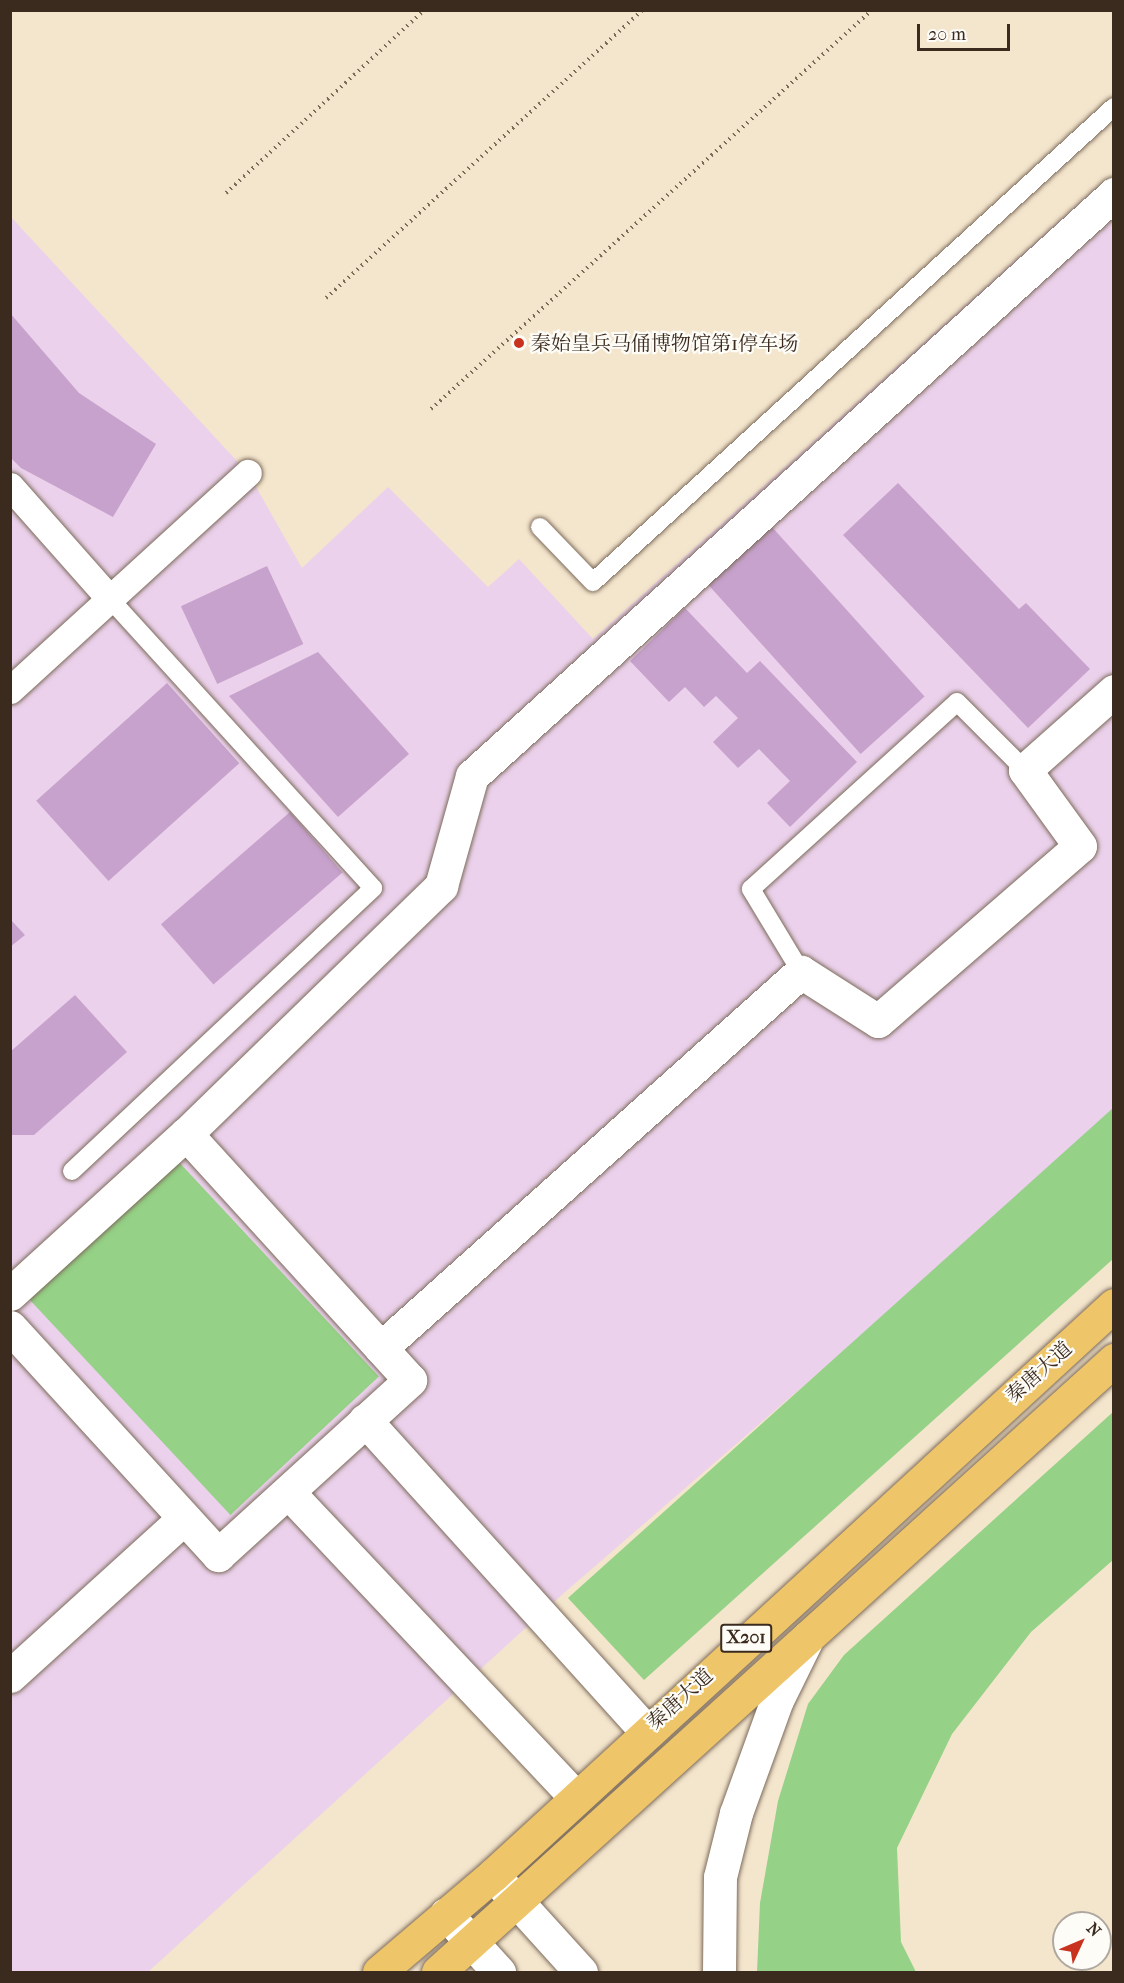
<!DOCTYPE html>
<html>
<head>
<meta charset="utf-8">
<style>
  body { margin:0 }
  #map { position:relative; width:1124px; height:1983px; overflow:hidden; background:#f4e5cd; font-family:"IM FELL French Canon","Noto Serif SC",serif }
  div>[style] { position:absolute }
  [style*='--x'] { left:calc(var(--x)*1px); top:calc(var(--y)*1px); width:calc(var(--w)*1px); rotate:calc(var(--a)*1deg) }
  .built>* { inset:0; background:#ebd1eb }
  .green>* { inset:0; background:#95d186; transform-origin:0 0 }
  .building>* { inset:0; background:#c7a2cc; transform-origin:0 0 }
  .path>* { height:4px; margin-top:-2px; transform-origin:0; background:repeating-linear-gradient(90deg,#7c6b5b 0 1.5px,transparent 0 6px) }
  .roads { filter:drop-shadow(0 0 2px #7c6b5b) drop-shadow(0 0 2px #7c6b5b) }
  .service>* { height:18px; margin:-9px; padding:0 9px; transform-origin:9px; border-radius:9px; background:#fff }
  .pedestrian>* { height:27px; margin:-13.5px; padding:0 13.5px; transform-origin:13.5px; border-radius:13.5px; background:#fff }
  .minor>* { height:33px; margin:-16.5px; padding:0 16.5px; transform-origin:16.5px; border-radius:16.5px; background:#fff }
  .tertiary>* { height:33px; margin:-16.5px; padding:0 16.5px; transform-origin:16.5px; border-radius:16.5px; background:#fff }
  .primary>* { height:33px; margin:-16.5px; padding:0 16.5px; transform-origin:16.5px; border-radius:16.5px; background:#eec569 }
  .dots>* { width:16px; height:16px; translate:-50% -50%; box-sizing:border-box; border:3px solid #fdfcf7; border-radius:50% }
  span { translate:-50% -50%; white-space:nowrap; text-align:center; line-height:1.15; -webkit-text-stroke:4.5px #fdfcf7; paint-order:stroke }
  .shield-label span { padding:2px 4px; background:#fdfcf7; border:2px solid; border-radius:4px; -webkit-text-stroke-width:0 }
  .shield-label { font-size:18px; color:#3b2a1e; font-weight:700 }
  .poi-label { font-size:20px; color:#3b2a1e }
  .left { translate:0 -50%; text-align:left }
  .street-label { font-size:20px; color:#3b2a1e }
  .frame { position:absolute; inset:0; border:12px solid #3b2a1e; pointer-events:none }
  .north { position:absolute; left:1052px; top:1911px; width:60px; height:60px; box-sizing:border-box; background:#fdfcf7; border:2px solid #afa8a0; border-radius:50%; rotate:46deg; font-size:16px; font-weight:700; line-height:24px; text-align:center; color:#3b2a1e }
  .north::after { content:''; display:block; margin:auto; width:21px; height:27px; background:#c8321e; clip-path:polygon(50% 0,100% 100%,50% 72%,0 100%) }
  .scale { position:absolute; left:917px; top:24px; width:93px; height:27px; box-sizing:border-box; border:3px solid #3b2a1e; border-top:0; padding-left:8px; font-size:18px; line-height:21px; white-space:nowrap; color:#3b2a1e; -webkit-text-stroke:4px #fdfcf7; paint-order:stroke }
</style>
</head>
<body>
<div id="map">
  <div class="built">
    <i style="clip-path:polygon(1097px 187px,1113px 195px,1113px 1118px,564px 1593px,148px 1972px,11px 1972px,10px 216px,248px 473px,302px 568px,388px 487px,488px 587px,519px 559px,593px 639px)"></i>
  </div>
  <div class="green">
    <i style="clip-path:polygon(1113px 1108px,1113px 1259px,644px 1680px,568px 1598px)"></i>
    <i style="left:177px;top:1160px;width:296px;height:203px;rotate:47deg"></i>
    <i style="clip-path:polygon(1113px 1412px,1113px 1560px,1031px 1632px,952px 1734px,897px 1848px,901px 1942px,916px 1972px,757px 1972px,760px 1903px,778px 1801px,808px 1704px,844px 1655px)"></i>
  </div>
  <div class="building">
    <i style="clip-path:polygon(10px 313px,79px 393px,156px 444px,113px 517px,21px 468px,10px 457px)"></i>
    <i style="clip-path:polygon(898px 483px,1019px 609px,1026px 603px,1090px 669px,1028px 728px,843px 535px)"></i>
    <i style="left:772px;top:527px;width:228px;height:86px;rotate:48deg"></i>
    <i style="left:267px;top:566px;width:86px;height:95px;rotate:65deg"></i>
    <i style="clip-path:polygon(685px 608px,747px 673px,760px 661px,857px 762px,790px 827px,767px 803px,790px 781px,759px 749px,738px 768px,713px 742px,738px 718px,716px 696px,704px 707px,685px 687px,669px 702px,630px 661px)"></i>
    <i style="clip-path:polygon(318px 652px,409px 754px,338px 817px,229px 696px)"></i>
    <i style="left:167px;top:683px;width:108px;height:176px;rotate:48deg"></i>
    <i style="left:290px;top:812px;width:80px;height:171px;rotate:49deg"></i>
    <i style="clip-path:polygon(10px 919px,25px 935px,10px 947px)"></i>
    <i style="clip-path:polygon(75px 995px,127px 1052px,34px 1135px,10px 1135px,10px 1052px)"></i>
  </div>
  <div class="path">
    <i style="--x:226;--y:193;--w:270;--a:-42.7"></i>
    <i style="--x:326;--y:298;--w:428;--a:-42.3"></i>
    <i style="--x:431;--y:409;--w:595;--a:-42.14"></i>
  </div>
  <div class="roads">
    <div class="service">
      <i style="--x:540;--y:527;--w:76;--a:46.1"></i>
      <i style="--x:593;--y:582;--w:705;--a:-42.36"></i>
      <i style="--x:801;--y:972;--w:97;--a:-121.1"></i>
      <i style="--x:751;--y:889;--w:278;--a:-42.2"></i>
      <i style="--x:957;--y:702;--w:96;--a:45"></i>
      <i style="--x:72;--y:1171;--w:413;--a:-43.2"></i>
      <i style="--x:373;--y:888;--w:389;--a:-132.3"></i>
    </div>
    <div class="pedestrian">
      <i style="--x:10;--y:486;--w:152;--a:48.5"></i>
      <i style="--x:10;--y:690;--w:322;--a:-42.4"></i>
    </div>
    <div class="minor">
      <i style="--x:10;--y:1294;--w:238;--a:-42.3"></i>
      <i style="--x:186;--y:1134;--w:356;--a:-44.2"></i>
      <i style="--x:441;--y:886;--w:114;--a:-74.3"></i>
      <i style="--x:472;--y:776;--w:867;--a:-42.19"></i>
      <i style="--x:10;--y:1327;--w:309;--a:47.6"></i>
      <i style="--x:218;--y:1555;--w:260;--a:-42.3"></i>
      <i style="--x:410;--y:1380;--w:333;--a:-132.3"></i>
      <i style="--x:381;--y:1348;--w:564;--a:-41.84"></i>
      <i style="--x:801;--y:972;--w:91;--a:32.5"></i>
      <i style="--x:878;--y:1021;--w:267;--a:-40.9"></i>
      <i style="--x:1080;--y:846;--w:94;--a:-125.9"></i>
      <i style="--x:1025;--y:770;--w:119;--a:-41.6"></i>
      <i style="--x:365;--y:1420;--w:418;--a:47.9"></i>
      <i style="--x:288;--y:1492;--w:420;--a:46.7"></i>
      <i style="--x:10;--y:1676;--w:235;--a:-42.2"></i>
    </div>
    <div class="tertiary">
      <i style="--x:493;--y:1875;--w:131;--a:47.8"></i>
      <i style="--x:446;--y:1914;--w:79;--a:47.6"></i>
      <i style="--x:719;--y:1972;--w:95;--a:-89.4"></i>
      <i style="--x:720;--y:1877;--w:66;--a:-76"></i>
      <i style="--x:736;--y:1813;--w:120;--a:-70.1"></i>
      <i style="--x:777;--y:1700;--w:70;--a:-63.8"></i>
    </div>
    <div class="primary">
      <i style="--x:379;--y:1972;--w:150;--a:-40.4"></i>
      <i style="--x:493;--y:1875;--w:843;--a:-42.55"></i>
      <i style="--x:438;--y:1972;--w:912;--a:-42.16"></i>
    </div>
  </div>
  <div class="dots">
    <i style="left:519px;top:343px;background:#c8321e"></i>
  </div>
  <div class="shield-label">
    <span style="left:746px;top:1638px">X201</span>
  </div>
  <div class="poi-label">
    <span class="left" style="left:531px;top:343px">秦始皇兵马俑博物馆第1停车场</span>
  </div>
  <div class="street-label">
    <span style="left:1039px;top:1372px;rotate:-42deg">秦唐大道</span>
    <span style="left:680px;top:1699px;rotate:-42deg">秦唐大道</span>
  </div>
  <div class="frame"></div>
  <div class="north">N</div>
  <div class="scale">20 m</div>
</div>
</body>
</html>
